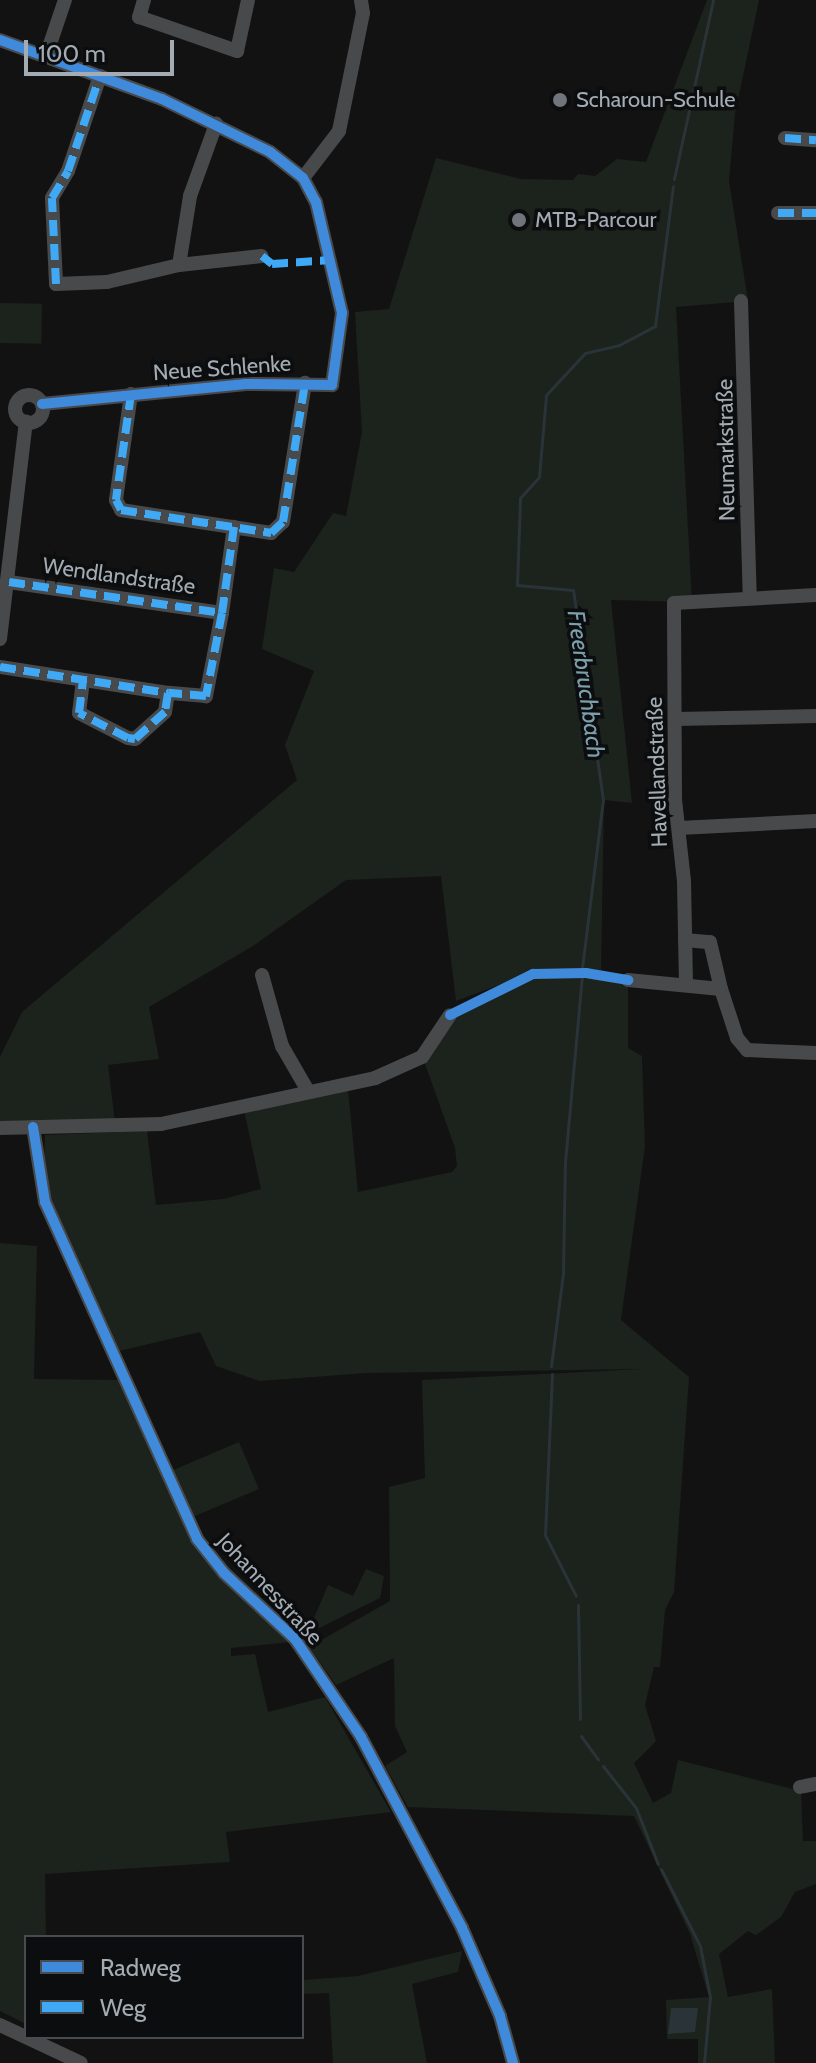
<!DOCTYPE html>
<html>
<head>
<meta charset="utf-8">
<style>
  body { margin:0 }
  #map { position:relative; width:816px; height:2063px; overflow:hidden; background:#121212; font-family:Cabin,sans-serif }
  div>[style] { position:absolute }
  [style*='--x'] { left:calc(var(--x)*1px); top:calc(var(--y)*1px); width:calc(var(--w)*1px); rotate:calc(var(--a)*1deg) }
  .green>* { inset:0; background:#1c221c; transform-origin:0 0 }
  .water>* { inset:0; background:#2a3337 }
  .stream>* { height:3px; margin:-1.5px; padding:0 1.5px; transform-origin:1.5px; border-radius:1.5px; background:#2a3337 }
  .minor>* { height:14px; margin:-7px; padding:0 7px; transform-origin:7px; border-radius:7px; background:#47494b }
  .minor>.ring { margin:-7px; padding:0; box-sizing:content-box; background:none; border:14px solid #47494b; border-radius:50% }
  .quiet>* { height:8px; margin-top:-4px; transform-origin:0; background:repeating-linear-gradient(90deg,#3fa9f5 0 16px,transparent 0 24px) }
  .cycleway>* { height:10px; margin:-5px; padding:0 5px; transform-origin:5px; border-radius:5px; background:#408adc }
  .dots>* { width:22px; height:22px; translate:-50% -50%; box-sizing:border-box; border:4px solid #0c0d0e; border-radius:50% }
  span { translate:-50% -50%; white-space:nowrap; text-align:center; line-height:1.15; -webkit-text-stroke:7px #0c0d0e; paint-order:stroke }
  .poi-label { font-size:22px; color:#a3abb3 }
  .left { translate:0 -50%; text-align:left }
  .street-label { font-size:22px; color:#a3abb3 }
  .water-label { font-size:24px; color:#7c9fac; font-style:italic }
  .legend { position:absolute; left:24px; top:1935px; width:280px; height:104px; box-sizing:border-box; background:#0c0d0e; border:2px solid #484c50; margin:0; padding:10px 14px; list-style:none; font-size:24px; color:#a3abb3 }
  .legend li { display:flex; align-items:center; gap:16px; height:40px }
  .legend b { width:40px; border:2px solid #484c50 }
  .scale { position:absolute; left:24px; top:40px; width:150px; height:36px; box-sizing:border-box; border:4px solid #a3abb3; border-top:0; padding-left:10px; font-size:24px; line-height:28px; white-space:nowrap; color:#a3abb3; -webkit-text-stroke:6px #0c0d0e; paint-order:stroke }
</style>
</head>
<body>
<div id="map">
  <div class="green">
    <i style="clip-path:polygon(707px 0,759px 0,735px 114px,729px 181px,748px 301px,676px 307px,692px 602px,611px 600px,632px 803px,604px 800px,601px 970px,533px 972px,456px 1001px,441px 876px,346px 880px,253px 946px,149px 1007px,159px 1059px,108px 1065px,115px 1122px,0 1124px,0 1057px,22px 1012px,297px 780px,285px 745px,314px 671px,262px 649px,274px 568px,294px 572px,333px 513px,346px 516px,362px 432px,355px 312px,389px 309px,436px 158px,521px 179px,573px 180px,578px 174px,595px 176px,617px 159px,646px 162px)"></i>
    <i style="left:0;top:303px;width:42px;height:40px;rotate:1deg"></i>
    <i style="clip-path:polygon(581px 975px,628px 983px,628px 1048px,642px 1056px,645px 1146px,621px 1320px,689px 1377px,674px 1592px,665px 1610px,660px 1667px,654px 1667px,645px 1705px,656px 1741px,634px 1763px,653px 1803px,671px 1793px,678px 1760px,801px 1791px,803px 1841px,816px 1841px,816px 1884px,795px 1892px,781px 1917px,756px 1935px,748px 1931px,719px 1954px,728px 1997px,772px 1989px,775px 2063px,698px 2063px,698px 2039px,667px 2039px,666px 2000px,709px 1997px,690px 1934px,634px 1816px,408px 1807px,385px 1766px,407px 1752px,395px 1726px,394px 1658px,336px 1685px,309px 1647px,390px 1601px,389px 1487px,425px 1478px,422px 1380px,643px 1369px,367px 1373px,260px 1381px,216px 1366px,200px 1332px,119px 1351px,51px 1200px,44px 1162px,45px 1135px,147px 1131px,156px 1205px,223px 1199px,261px 1189px,244px 1110px,348px 1089px,358px 1192px,452px 1172px,457px 1166px,455px 1148px,424px 1061px,458px 1015px,491px 995px,538px 976px)"></i>
    <i style="clip-path:polygon(0 1243px,37px 1246px,34px 1379px,120px 1380px,195px 1542px,290px 1642px,231px 1648px,231px 1656px,255px 1654px,268px 1712px,325px 1697px,391px 1812px,226px 1832px,230px 1862px,45px 1874px,46px 1937px,26px 1937px,26px 2024px,0 2011px)"></i>
    <i style="left:239px;top:1442px;width:51px;height:72px;rotate:67deg"></i>
    <i style="clip-path:polygon(366px 1569px,384px 1576px,380px 1598px,307px 1634px,328px 1585px,353px 1596px)"></i>
    <i style="clip-path:polygon(462px 1951px,458px 1972px,412px 1984px,427px 2063px,333px 2063px,329px 1993px,302px 1994px,302px 1980px,358px 1976px)"></i>
  </div>
  <div class="water">
    <i style="clip-path:polygon(671px 2008px,698px 2008px,695px 2032px,668px 2034px)"></i>
  </div>
  <div class="stream">
    <i style="--x:674;--y:179;--w:183;--a:-77.7"></i>
    <i style="--x:582;--y:968;--w:169;--a:-82.9"></i>
    <i style="--x:603;--y:800;--w:212;--a:-98.1"></i>
    <i style="--x:573;--y:590;--w:56;--a:-174.9"></i>
    <i style="--x:517;--y:585;--w:87;--a:-88"></i>
    <i style="--x:520;--y:498;--w:28;--a:-48"></i>
    <i style="--x:539;--y:477;--w:82;--a:-85.1"></i>
    <i style="--x:546;--y:395;--w:57;--a:-47.1"></i>
    <i style="--x:585;--y:353;--w:35;--a:-13"></i>
    <i style="--x:619;--y:345;--w:41;--a:-27.8"></i>
    <i style="--x:655;--y:326;--w:141;--a:-82.7"></i>
    <i style="--x:551;--y:1366;--w:93;--a:-82.6"></i>
    <i style="--x:563;--y:1274;--w:112;--a:-89"></i>
    <i style="--x:565;--y:1162;--w:188;--a:-84.8"></i>
    <i style="--x:552;--y:1374;--w:161;--a:92.5"></i>
    <i style="--x:545;--y:1535;--w:68;--a:63.1"></i>
    <i style="--x:578;--y:1605;--w:114;--a:89"></i>
    <i style="--x:581;--y:1736;--w:29;--a:54"></i>
    <i style="--x:603;--y:1766;--w:53;--a:51.8"></i>
    <i style="--x:636;--y:1808;--w:60;--a:68.6"></i>
    <i style="--x:661;--y:1869;--w:86;--a:63.1"></i>
    <i style="--x:700;--y:1946;--w:52;--a:78.9"></i>
    <i style="--x:710;--y:1997;--w:66;--a:95.2"></i>
  </div>
  <div class="minor">
    <i style="--x:144;--y:0;--w:18;--a:106"></i>
    <i style="--x:139;--y:17;--w:104;--a:19.1"></i>
    <i style="--x:237;--y:51;--w:52;--a:-77.8"></i>
    <i style="--x:0;--y:40;--w:172;--a:20"></i>
    <i style="--x:162;--y:99;--w:120;--a:26.1"></i>
    <i style="--x:270;--y:152;--w:42;--a:38.2"></i>
    <i style="--x:303;--y:178;--w:27;--a:62"></i>
    <i style="--x:316;--y:202;--w:114;--a:76.8"></i>
    <i style="--x:342;--y:313;--w:73;--a:97.9"></i>
    <i style="--x:332;--y:385;--w:86;--a:-179.3"></i>
    <i style="--x:246;--y:384;--w:205;--a:174.4"></i>
    <i style="--x:46;--y:56;--w:59;--a:-71.3"></i>
    <i style="--x:100;--y:76;--w:100;--a:108.6"></i>
    <i style="--x:68;--y:171;--w:31;--a:121"></i>
    <i style="--x:52;--y:198;--w:86;--a:87.3"></i>
    <i style="--x:56;--y:284;--w:51;--a:-2.2"></i>
    <i style="--x:107;--y:282;--w:74;--a:-13.3"></i>
    <i style="--x:179;--y:265;--w:83;--a:-6.2"></i>
    <i style="--x:785;--y:138;--w:31;--a:4"></i>
    <i style="--x:303;--y:178;--w:59;--a:-52.5"></i>
    <i style="--x:339;--y:131;--w:120;--a:-78.5"></i>
    <i style="--x:363;--y:13;--w:13;--a:-99"></i>
    <i style="--x:778;--y:213;--w:38;--a:0"></i>
    <i style="--x:179;--y:265;--w:70;--a:-80.9"></i>
    <i style="--x:190;--y:196;--w:77;--a:-70.1"></i>
    <i style="--x:741;--y:301;--w:296;--a:88.3"></i>
    <i style="--x:131;--y:394;--w:107;--a:98.1"></i>
    <i style="--x:116;--y:500;--w:11;--a:63"></i>
    <i style="--x:121;--y:510;--w:152;--a:8.7"></i>
    <i style="--x:271;--y:533;--w:16;--a:-43"></i>
    <i style="--x:283;--y:522;--w:141;--a:-81"></i>
    <i class="ring" style="left:15px;top:395px;width:14px;height:14px"></i>
    <i style="--x:9;--y:582;--w:215;--a:8.3"></i>
    <i style="--x:222;--y:613;--w:85;--a:100.9"></i>
    <i style="--x:206;--y:696;--w:38;--a:-175"></i>
    <i style="--x:222;--y:613;--w:87;--a:-82.1"></i>
    <i style="--x:0;--y:639;--w:219;--a:-83.2"></i>
    <i style="--x:0;--y:667;--w:170;--a:8.8"></i>
    <i style="--x:168;--y:693;--w:19;--a:99"></i>
    <i style="--x:165;--y:712;--w:40;--a:138"></i>
    <i style="--x:135;--y:739;--w:7;--a:-172"></i>
    <i style="--x:128;--y:738;--w:55;--a:-153"></i>
    <i style="--x:79;--y:713;--w:32;--a:-83"></i>
    <i style="--x:676;--y:719;--w:140;--a:-1.2"></i>
    <i style="--x:679;--y:828;--w:137;--a:-2.9"></i>
    <i style="--x:685;--y:940;--w:25;--a:5"></i>
    <i style="--x:710;--y:942;--w:48;--a:76.8"></i>
    <i style="--x:262;--y:975;--w:74;--a:74.3"></i>
    <i style="--x:282;--y:1046;--w:52;--a:60"></i>
    <i style="--x:628;--y:980;--w:93;--a:5.5"></i>
    <i style="--x:721;--y:989;--w:52;--a:71.9"></i>
    <i style="--x:737;--y:1038;--w:16;--a:50"></i>
    <i style="--x:747;--y:1050;--w:69;--a:2.5"></i>
    <i style="--x:686;--y:985;--w:104;--a:-91.1"></i>
    <i style="--x:684;--y:881;--w:82;--a:-96.3"></i>
    <i style="--x:675;--y:799;--w:196;--a:-90.3"></i>
    <i style="--x:674;--y:603;--w:142;--a:-3.2"></i>
    <i style="--x:33;--y:1127;--w:76;--a:80.9"></i>
    <i style="--x:45;--y:1202;--w:370;--a:65.7"></i>
    <i style="--x:197;--y:1539;--w:43;--a:51.5"></i>
    <i style="--x:224;--y:1573;--w:97;--a:42.9"></i>
    <i style="--x:295;--y:1639;--w:118;--a:56"></i>
    <i style="--x:361;--y:1737;--w:216;--a:62.1"></i>
    <i style="--x:462;--y:1928;--w:96;--a:66.6"></i>
    <i style="--x:500;--y:2016;--w:49;--a:74.5"></i>
    <i style="--x:0;--y:1128;--w:161;--a:-1.4"></i>
    <i style="--x:161;--y:1124;--w:219;--a:-12.1"></i>
    <i style="--x:375;--y:1078;--w:51;--a:-24.1"></i>
    <i style="--x:422;--y:1057;--w:50;--a:-56.3"></i>
    <i style="--x:800;--y:1787;--w:16;--a:-11"></i>
    <i style="--x:0;--y:2025;--w:89;--a:25.1"></i>
  </div>
  <div class="quiet">
    <i style="--x:785;--y:138;--w:31;--a:4"></i>
    <i style="--x:778;--y:213;--w:38;--a:0"></i>
    <i style="--x:262;--y:256;--w:13;--a:39"></i>
    <i style="--x:272;--y:264;--w:59;--a:-3.9"></i>
    <i style="--x:56;--y:284;--w:86;--a:-92.7"></i>
    <i style="--x:52;--y:198;--w:31;--a:-59"></i>
    <i style="--x:68;--y:171;--w:100;--a:-71.4"></i>
    <i style="--x:131;--y:394;--w:107;--a:98.1"></i>
    <i style="--x:116;--y:500;--w:11;--a:63"></i>
    <i style="--x:121;--y:510;--w:152;--a:8.7"></i>
    <i style="--x:271;--y:533;--w:16;--a:-43"></i>
    <i style="--x:283;--y:522;--w:141;--a:-81"></i>
    <i style="--x:9;--y:582;--w:215;--a:8.3"></i>
    <i style="--x:222;--y:613;--w:85;--a:100.9"></i>
    <i style="--x:206;--y:696;--w:38;--a:-175"></i>
    <i style="--x:222;--y:613;--w:87;--a:-82.1"></i>
    <i style="--x:0;--y:667;--w:170;--a:8.8"></i>
    <i style="--x:168;--y:693;--w:19;--a:99"></i>
    <i style="--x:165;--y:712;--w:40;--a:138"></i>
    <i style="--x:135;--y:739;--w:7;--a:-172"></i>
    <i style="--x:128;--y:738;--w:55;--a:-153"></i>
    <i style="--x:79;--y:713;--w:32;--a:-83"></i>
  </div>
  <div class="cycleway">
    <i style="--x:0;--y:40;--w:172;--a:20"></i>
    <i style="--x:162;--y:99;--w:120;--a:26.1"></i>
    <i style="--x:270;--y:152;--w:42;--a:38.2"></i>
    <i style="--x:303;--y:178;--w:27;--a:62"></i>
    <i style="--x:316;--y:202;--w:114;--a:76.8"></i>
    <i style="--x:342;--y:313;--w:73;--a:97.9"></i>
    <i style="--x:332;--y:385;--w:86;--a:-179.3"></i>
    <i style="--x:246;--y:384;--w:205;--a:174.4"></i>
    <i style="--x:450;--y:1015;--w:93;--a:-26.3"></i>
    <i style="--x:533;--y:974;--w:53;--a:-1.1"></i>
    <i style="--x:586;--y:973;--w:43;--a:9.5"></i>
    <i style="--x:33;--y:1127;--w:76;--a:80.9"></i>
    <i style="--x:45;--y:1202;--w:370;--a:65.7"></i>
    <i style="--x:197;--y:1539;--w:43;--a:51.5"></i>
    <i style="--x:224;--y:1573;--w:97;--a:42.9"></i>
    <i style="--x:295;--y:1639;--w:118;--a:56"></i>
    <i style="--x:361;--y:1737;--w:216;--a:62.1"></i>
    <i style="--x:462;--y:1928;--w:96;--a:66.6"></i>
    <i style="--x:500;--y:2016;--w:49;--a:74.5"></i>
  </div>
  <div class="dots">
    <i style="left:560px;top:100px;background:#70757b"></i>
    <i style="left:519px;top:220px;background:#70757b"></i>
  </div>
  <div class="poi-label">
    <span class="left" style="left:576px;top:100px">Scharoun-Schule</span>
    <span class="left" style="left:535px;top:220px">MTB-Parcour</span>
  </div>
  <div class="street-label">
    <span style="left:222px;top:368px;rotate:-4deg">Neue Schlenke</span>
    <span style="left:726px;top:450px;rotate:-91deg">Neumarkstraße</span>
    <span style="left:119px;top:576px;rotate:8deg">Wendlandstraße</span>
    <span style="left:657px;top:772px;rotate:-92deg">Havellandstraße</span>
    <span style="left:270px;top:1589px;rotate:47deg">Johannesstraße</span>
  </div>
  <div class="water-label">
    <span style="left:586px;top:684px;rotate:82deg">Freerbruchbach</span>
  </div>
  <ul class="legend">
  <li><b style="height:10px;background:#408adc"></b>Radweg</li>
  <li><b style="height:10px;background:#3fa9f5"></b>Weg</li>
  </ul>
  <div class="scale">100 m</div>
</div>
</body>
</html>
